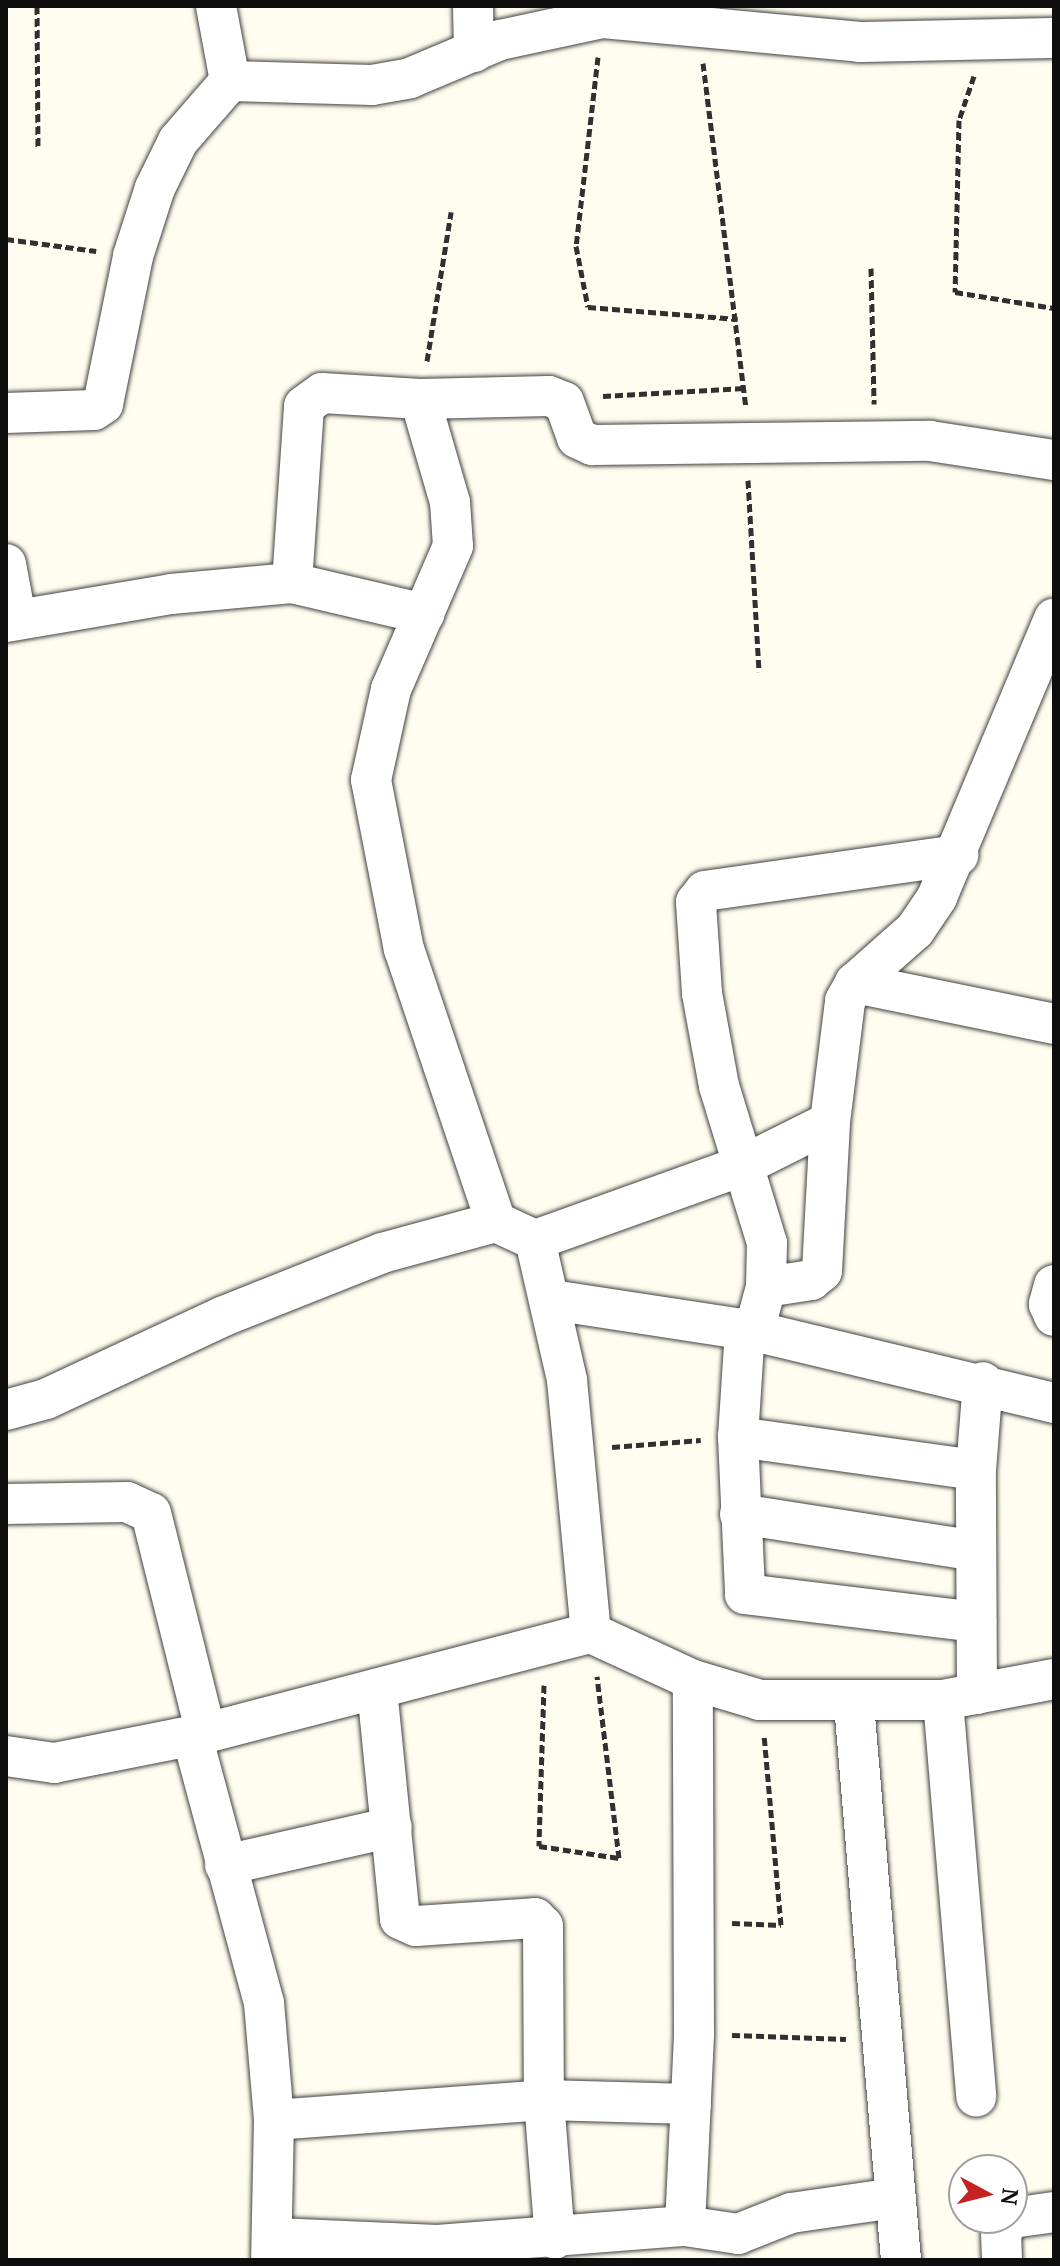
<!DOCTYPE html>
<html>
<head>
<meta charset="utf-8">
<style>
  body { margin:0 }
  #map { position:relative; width:1060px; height:2266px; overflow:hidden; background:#fffdef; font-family:"PT Serif",serif }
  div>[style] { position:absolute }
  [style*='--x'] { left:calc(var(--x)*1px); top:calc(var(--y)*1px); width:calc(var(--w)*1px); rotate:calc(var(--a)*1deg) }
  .path>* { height:5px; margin-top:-2.5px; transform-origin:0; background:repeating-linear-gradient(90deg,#303030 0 8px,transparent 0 12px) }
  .roads { filter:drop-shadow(0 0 2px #414141) drop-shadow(0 0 2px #414141) }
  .street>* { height:40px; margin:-20px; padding:0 20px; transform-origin:20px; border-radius:20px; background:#fff }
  span { translate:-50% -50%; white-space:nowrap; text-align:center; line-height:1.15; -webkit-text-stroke:8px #fff; paint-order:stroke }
  .frame { position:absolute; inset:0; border:8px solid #0e0e0e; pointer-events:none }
  .north { position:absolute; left:948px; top:2154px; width:80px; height:80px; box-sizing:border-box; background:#fff; border:2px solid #9f9f9f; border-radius:50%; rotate:97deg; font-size:22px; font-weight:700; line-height:32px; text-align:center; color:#0e0e0e }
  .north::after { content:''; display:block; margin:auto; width:28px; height:36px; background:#c32421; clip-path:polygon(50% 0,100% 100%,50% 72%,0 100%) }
</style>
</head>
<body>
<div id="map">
  <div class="path">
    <i style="--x:37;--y:6;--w:141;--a:89.6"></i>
    <i style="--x:598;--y:57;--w:190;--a:96.6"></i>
    <i style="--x:576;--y:246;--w:62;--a:78.9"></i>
    <i style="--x:588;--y:307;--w:150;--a:4.6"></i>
    <i style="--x:703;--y:63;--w:346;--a:82.9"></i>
    <i style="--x:974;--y:76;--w:46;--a:108.8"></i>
    <i style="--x:959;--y:120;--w:172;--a:91.3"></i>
    <i style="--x:955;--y:292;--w:100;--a:9.2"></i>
    <i style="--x:6;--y:239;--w:91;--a:7.6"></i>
    <i style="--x:871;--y:268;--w:136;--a:88.7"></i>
    <i style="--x:427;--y:361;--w:151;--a:-80.8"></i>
    <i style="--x:603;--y:396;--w:142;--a:-3.2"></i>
    <i style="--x:748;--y:480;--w:192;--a:86.7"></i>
    <i style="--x:612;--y:1447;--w:89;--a:-4.5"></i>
    <i style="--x:544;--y:1685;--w:161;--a:91.8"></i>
    <i style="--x:539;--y:1846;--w:81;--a:8.5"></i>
    <i style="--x:619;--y:1858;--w:183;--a:-96.9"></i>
    <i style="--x:732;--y:1923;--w:49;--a:2.3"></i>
    <i style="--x:781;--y:1925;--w:190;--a:-95.1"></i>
    <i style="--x:732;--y:2035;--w:114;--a:2"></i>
  </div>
  <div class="roads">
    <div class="street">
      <i style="--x:473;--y:6;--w:46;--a:88.8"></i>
      <i style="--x:230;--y:81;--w:142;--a:1.6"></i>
      <i style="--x:372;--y:85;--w:39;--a:-10"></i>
      <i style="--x:410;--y:78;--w:98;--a:-22.9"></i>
      <i style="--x:500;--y:40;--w:105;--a:-12.1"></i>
      <i style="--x:603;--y:18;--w:258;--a:5.3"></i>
      <i style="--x:860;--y:42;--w:194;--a:-1.2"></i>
      <i style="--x:420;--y:399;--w:107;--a:73.8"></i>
      <i style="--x:450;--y:502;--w:44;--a:86.1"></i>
      <i style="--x:453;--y:546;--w:156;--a:113.4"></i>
      <i style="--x:391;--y:689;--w:93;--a:102.4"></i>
      <i style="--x:371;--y:780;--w:172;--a:79"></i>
      <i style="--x:404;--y:949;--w:288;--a:71.4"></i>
      <i style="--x:6;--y:413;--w:88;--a:-2"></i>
      <i style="--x:94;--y:410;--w:11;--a:-34"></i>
      <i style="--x:103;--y:404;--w:151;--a:-78.5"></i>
      <i style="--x:133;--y:256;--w:71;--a:-72.1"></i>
      <i style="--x:155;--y:188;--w:52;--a:-63.9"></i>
      <i style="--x:178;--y:141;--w:79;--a:-49.1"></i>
      <i style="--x:230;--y:81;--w:76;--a:-100.6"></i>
      <i style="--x:6;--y:564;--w:55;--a:79.5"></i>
      <i style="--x:292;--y:583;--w:177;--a:-86.1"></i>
      <i style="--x:304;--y:406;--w:22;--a:-36"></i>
      <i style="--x:322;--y:393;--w:98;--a:3.5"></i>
      <i style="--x:420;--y:399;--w:129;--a:-1.3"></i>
      <i style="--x:549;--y:396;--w:16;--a:22"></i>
      <i style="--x:564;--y:402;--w:38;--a:70"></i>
      <i style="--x:577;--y:438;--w:17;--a:25"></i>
      <i style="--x:592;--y:445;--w:338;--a:-0.7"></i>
      <i style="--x:930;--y:441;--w:125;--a:8.7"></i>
      <i style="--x:6;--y:622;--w:167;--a:-9.6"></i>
      <i style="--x:171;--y:594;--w:121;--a:-5.2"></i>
      <i style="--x:292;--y:583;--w:136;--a:13.2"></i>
      <i style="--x:855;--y:983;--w:203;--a:11.6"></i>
      <i style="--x:535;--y:1240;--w:144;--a:77.1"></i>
      <i style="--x:567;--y:1380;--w:254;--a:84.6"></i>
      <i style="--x:1054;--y:1285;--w:20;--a:105"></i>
      <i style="--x:1049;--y:1304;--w:13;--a:67"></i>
      <i style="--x:766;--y:1287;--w:46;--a:-8.8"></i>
      <i style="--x:811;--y:1280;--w:14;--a:-39"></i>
      <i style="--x:822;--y:1271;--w:149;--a:-86.9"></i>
      <i style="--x:552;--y:1300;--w:204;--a:8.7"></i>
      <i style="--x:754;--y:1331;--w:309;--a:13.5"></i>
      <i style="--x:745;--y:1329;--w:108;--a:93.7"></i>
      <i style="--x:738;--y:1437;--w:157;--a:87.4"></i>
      <i style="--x:745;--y:1594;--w:233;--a:6.9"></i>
      <i style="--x:754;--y:1331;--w:46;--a:-74.7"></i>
      <i style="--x:766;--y:1287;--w:44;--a:-88.7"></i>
      <i style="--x:767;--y:1243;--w:164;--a:-107"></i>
      <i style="--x:719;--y:1086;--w:95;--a:-100.4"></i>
      <i style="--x:702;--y:993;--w:91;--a:-93.8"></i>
      <i style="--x:696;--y:902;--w:14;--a:-51"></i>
      <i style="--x:705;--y:891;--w:256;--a:-8.1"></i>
      <i style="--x:6;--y:1410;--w:41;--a:-15.4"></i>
      <i style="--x:46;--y:1399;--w:196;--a:-25"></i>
      <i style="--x:224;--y:1316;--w:170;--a:-21.7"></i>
      <i style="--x:382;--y:1253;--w:118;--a:-15.2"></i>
      <i style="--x:496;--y:1222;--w:43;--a:24.8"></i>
      <i style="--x:535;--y:1240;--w:220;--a:-19.7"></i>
      <i style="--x:742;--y:1166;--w:98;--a:-26.6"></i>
      <i style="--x:830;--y:1122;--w:122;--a:-82.9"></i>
      <i style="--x:845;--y:1001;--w:21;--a:-61"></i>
      <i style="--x:855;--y:983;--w:80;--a:-41.5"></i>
      <i style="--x:915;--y:930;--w:40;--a:-56"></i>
      <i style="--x:937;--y:897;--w:302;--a:-67.2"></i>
      <i style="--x:738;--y:1437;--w:240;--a:7.9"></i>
      <i style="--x:6;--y:1504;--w:121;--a:-0.9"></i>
      <i style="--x:127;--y:1502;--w:26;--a:25"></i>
      <i style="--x:151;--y:1513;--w:227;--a:76"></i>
      <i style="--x:740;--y:1514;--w:238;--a:8.9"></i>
      <i style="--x:377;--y:1689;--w:231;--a:84.3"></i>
      <i style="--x:400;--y:1919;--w:17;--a:24"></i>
      <i style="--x:416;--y:1926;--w:119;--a:-3.8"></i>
      <i style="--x:535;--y:1918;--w:11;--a:45"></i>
      <i style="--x:543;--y:1926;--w:174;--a:89.7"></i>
      <i style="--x:544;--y:2100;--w:139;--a:85.5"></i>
      <i style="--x:977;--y:1694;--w:224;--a:-90.3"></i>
      <i style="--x:976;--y:1470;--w:88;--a:-85.5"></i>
      <i style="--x:943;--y:1700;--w:398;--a:85.2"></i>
      <i style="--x:854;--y:1704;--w:558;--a:85.17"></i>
      <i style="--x:192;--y:1736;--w:277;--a:74.9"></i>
      <i style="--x:264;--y:2003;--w:117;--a:85.1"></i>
      <i style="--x:274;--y:2120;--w:140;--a:91.2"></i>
      <i style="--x:6;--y:1756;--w:49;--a:8.3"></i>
      <i style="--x:54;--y:1763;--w:155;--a:-11.2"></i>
      <i style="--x:206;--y:1733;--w:398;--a:-14.6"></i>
      <i style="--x:591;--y:1633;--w:112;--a:24.7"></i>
      <i style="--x:693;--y:1680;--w:70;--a:16.6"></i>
      <i style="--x:760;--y:1700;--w:183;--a:0"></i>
      <i style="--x:943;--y:1700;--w:113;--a:-10.7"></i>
      <i style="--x:225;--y:1865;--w:171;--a:-12.8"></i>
      <i style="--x:274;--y:2120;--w:271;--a:-4.2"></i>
      <i style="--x:544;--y:2100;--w:147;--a:1.6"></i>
      <i style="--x:1012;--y:2218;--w:42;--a:-8.1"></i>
      <i style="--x:685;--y:2226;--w:192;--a:-87.3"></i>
      <i style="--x:694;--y:2034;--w:354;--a:-90.2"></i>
      <i style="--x:276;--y:2238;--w:161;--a:2.5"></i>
      <i style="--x:437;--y:2245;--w:249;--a:-4.4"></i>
      <i style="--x:685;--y:2226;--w:54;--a:8.6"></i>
      <i style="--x:738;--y:2234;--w:57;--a:-21.6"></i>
      <i style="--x:791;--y:2213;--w:105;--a:-8.2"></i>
      <i style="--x:1002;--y:2260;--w:28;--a:-92"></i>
      <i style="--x:1001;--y:2232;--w:17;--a:-54"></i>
    </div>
  </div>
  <div class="frame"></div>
  <div class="north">N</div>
</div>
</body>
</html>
